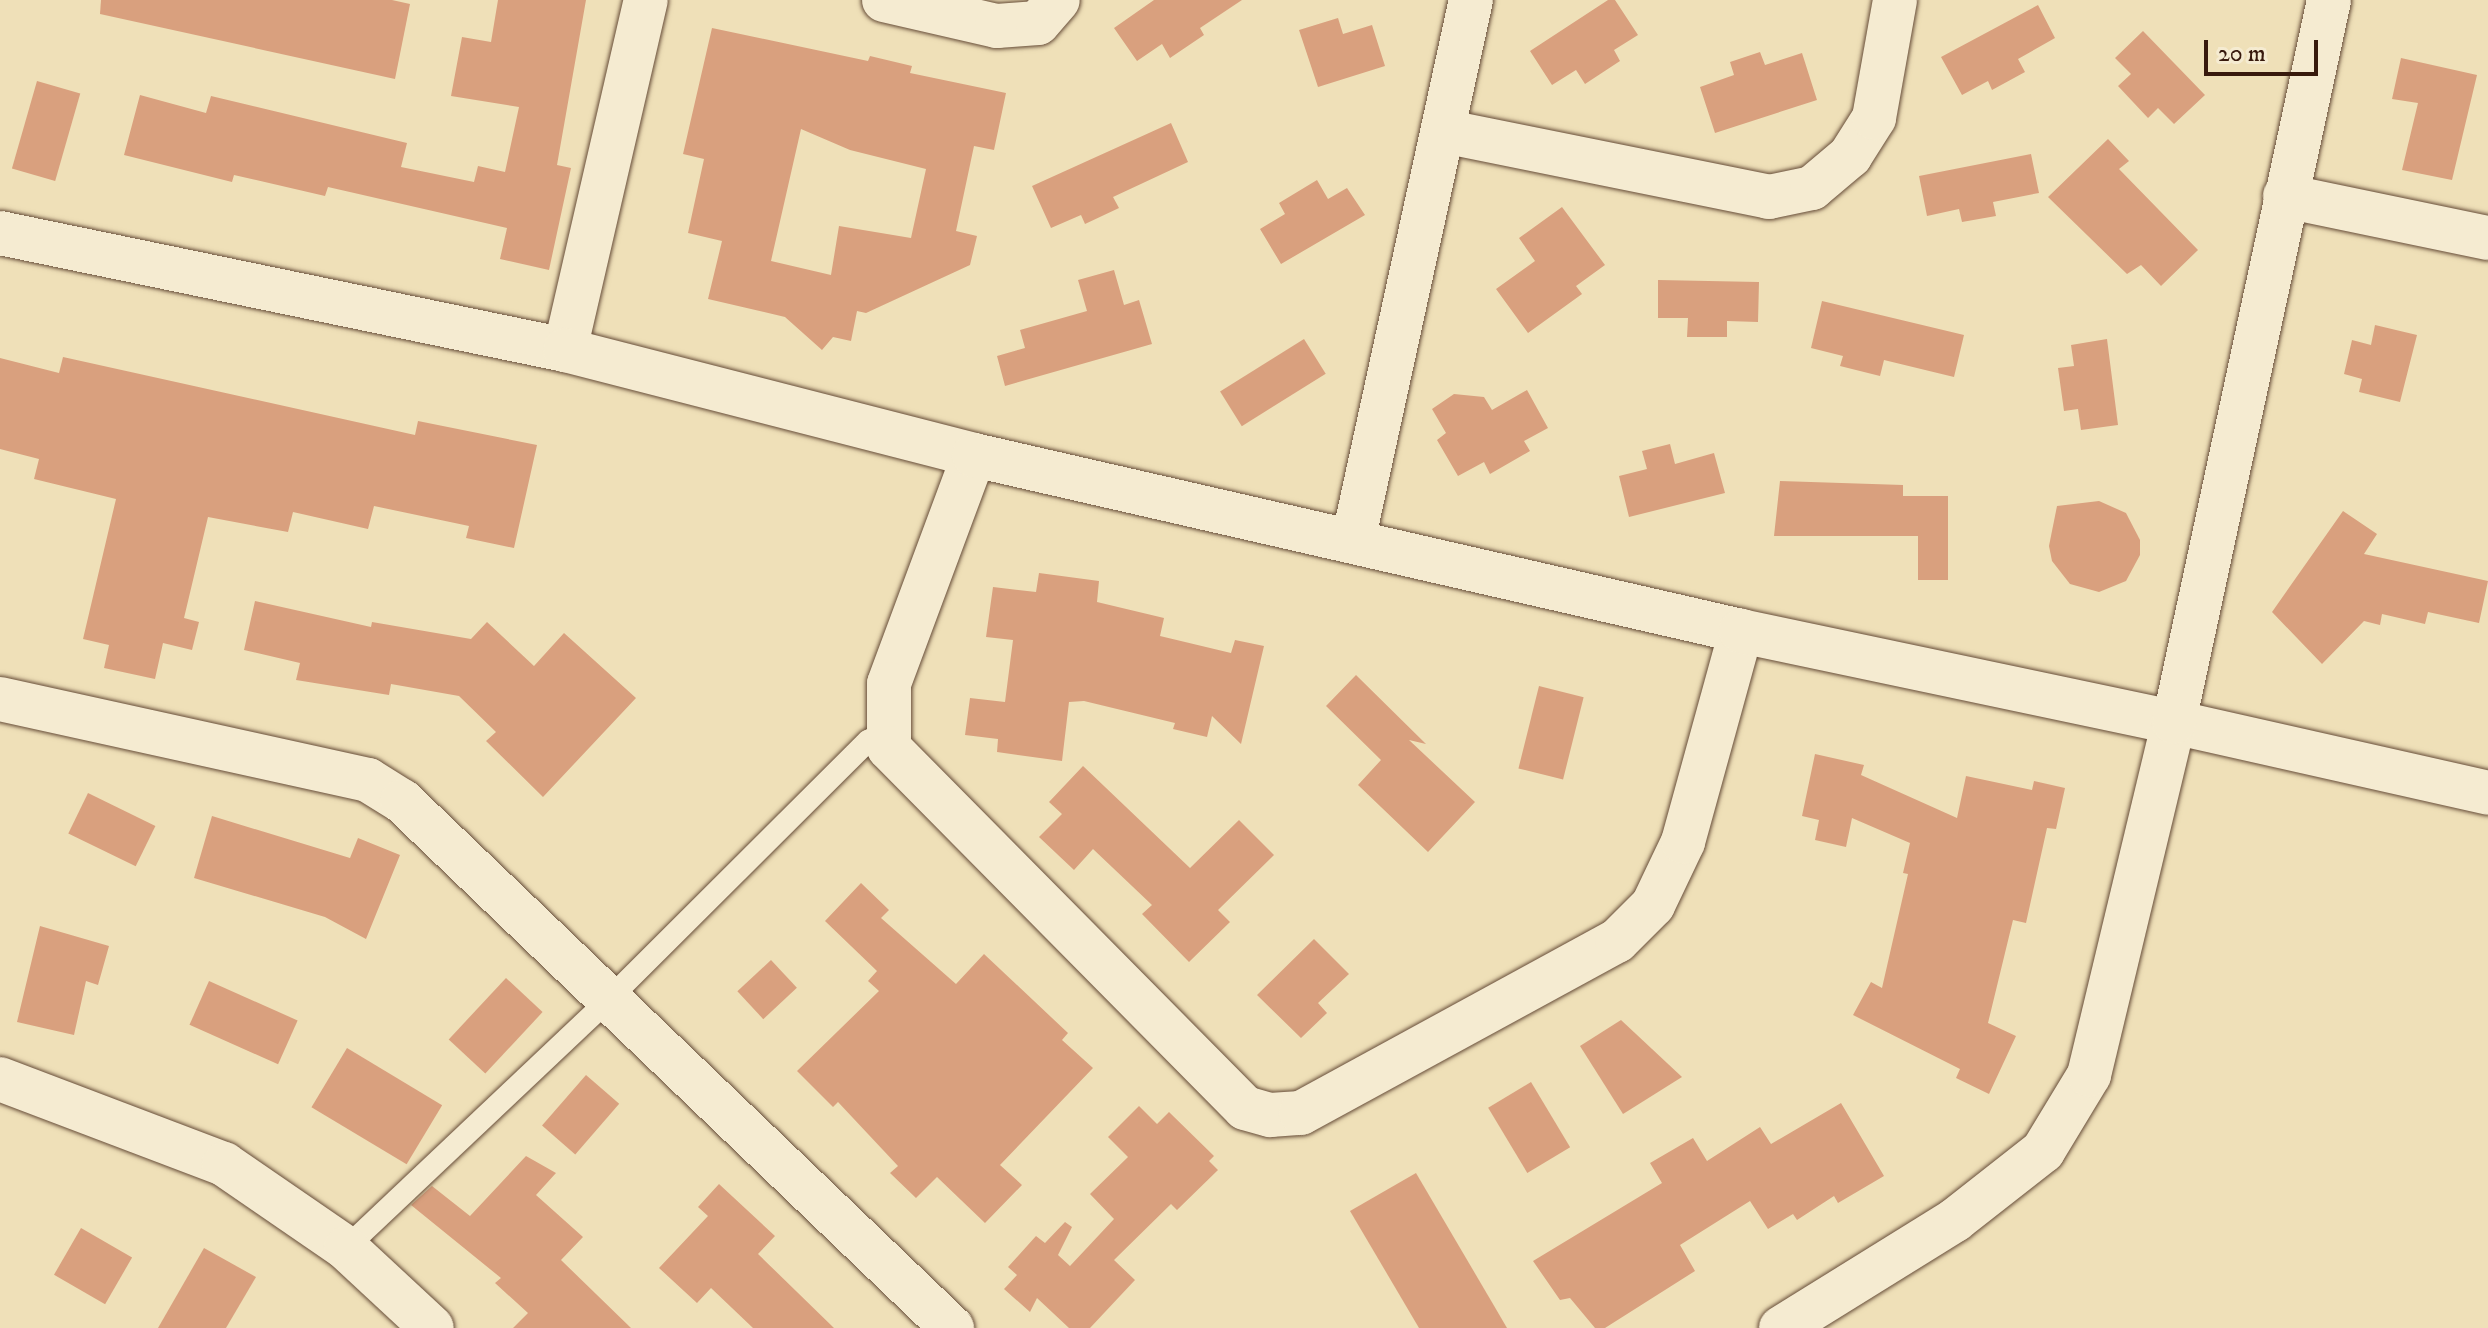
<!DOCTYPE html>
<html>
<head>
<meta charset="utf-8">
<style>
  body { margin:0 }
  #map { position:relative; width:2488px; height:1328px; overflow:hidden; background:#efe0b8; font-family:"IM FELL DW Pica",serif }
  div>[style] { position:absolute }
  [style*='--x'] { left:calc(var(--x)*1px); top:calc(var(--y)*1px); width:calc(var(--w)*1px); rotate:calc(var(--a)*1deg) }
  .building>* { inset:0; background:#d9a07e; transform-origin:0 0 }
  .roads { filter:drop-shadow(0 0 2px #664c38) drop-shadow(0 0 2px #664c38) }
  .service>* { height:22px; margin:-11px; padding:0 11px; transform-origin:11px; border-radius:11px; background:#f5ebd1 }
  .minor>* { height:44px; margin:-22px; padding:0 22px; transform-origin:22px; border-radius:22px; background:#f5ebd1 }
  .tertiary>* { height:44px; margin:-22px; padding:0 22px; transform-origin:22px; border-radius:22px; background:#f5ebd1 }
  span { translate:-50% -50%; white-space:nowrap; text-align:center; line-height:1.15; -webkit-text-stroke:7px #f5ebd1; paint-order:stroke }
  .scale { position:absolute; left:2204px; top:40px; width:114px; height:36px; box-sizing:border-box; border:4px solid #381a0d; border-top:0; padding-left:10px; font-size:24px; line-height:28px; white-space:nowrap; color:#381a0d; -webkit-text-stroke:6px #f5ebd1; paint-order:stroke }
</style>
</head>
<body>
<div id="map">
  <div class="building">
    <i style="clip-path:polygon(101px 0,392px 0,410px 4px,395px 79px,100px 14px)"></i>
    <i style="clip-path:polygon(498px 0,586px 0,557px 165px,571px 168px,549px 270px,500px 259px,507px 228px,328px 187px,325px 196px,234px 175px,232px 182px,124px 155px,140px 95px,206px 113px,211px 96px,407px 143px,401px 167px,474px 182px,478px 166px,505px 172px,519px 107px,451px 96px,462px 37px,491px 42px)"></i>
    <i style="clip-path:polygon(1154px 0,1242px 0,1200px 28px,1204px 35px,1170px 58px,1162px 44px,1137px 61px,1114px 28px)"></i>
    <i style="clip-path:polygon(1608px 0,1615px 0,1638px 35px,1614px 50px,1620px 61px,1585px 84px,1576px 70px,1552px 85px,1530px 51px)"></i>
    <i style="clip-path:polygon(2038px 5px,2055px 38px,2018px 59px,2025px 72px,1992px 90px,1988px 81px,1962px 95px,1941px 57px)"></i>
    <i style="clip-path:polygon(1338px 18px,1343px 34px,1372px 25px,1385px 66px,1318px 87px,1299px 30px)"></i>
    <i style="clip-path:polygon(evenodd,712px 28px,868px 61px,870px 56px,912px 66px,910px 73px,1006px 93px,994px 150px,974px 146px,956px 231px,977px 236px,970px 265px,866px 313px,857px 311px,851px 341px,833px 337px,822px 350px,785px 317px,708px 299px,722px 241px,688px 233px,704px 159px,683px 154px,712px 28px,801px 129px,850px 150px,926px 169px,911px 238px,839px 226px,831px 275px,771px 261px,801px 129px)"></i>
    <i style="clip-path:polygon(2143px 31px,2205px 95px,2174px 124px,2158px 108px,2148px 118px,2118px 86px,2131px 74px,2115px 58px)"></i>
    <i style="clip-path:polygon(1760px 52px,1765px 65px,1802px 53px,1817px 100px,1715px 133px,1700px 87px,1734px 75px,1730px 62px)"></i>
    <i style="clip-path:polygon(2401px 58px,2477px 75px,2452px 180px,2402px 170px,2418px 103px,2392px 99px)"></i>
    <i style="left:37px;top:81px;width:45px;height:91px;rotate:16deg"></i>
    <i style="clip-path:polygon(1171px 123px,1188px 162px,1113px 197px,1119px 208px,1085px 224px,1081px 215px,1051px 228px,1032px 186px)"></i>
    <i style="clip-path:polygon(2108px 139px,2129px 161px,2119px 169px,2198px 250px,2161px 286px,2141px 265px,2127px 274px,2048px 197px)"></i>
    <i style="clip-path:polygon(2031px 154px,2039px 193px,1993px 202px,1996px 216px,1962px 222px,1959px 209px,1927px 216px,1919px 176px)"></i>
    <i style="clip-path:polygon(1317px 180px,1328px 199px,1347px 188px,1365px 215px,1281px 264px,1260px 229px,1285px 214px,1279px 203px)"></i>
    <i style="clip-path:polygon(1562px 207px,1605px 265px,1576px 286px,1582px 294px,1528px 333px,1496px 289px,1535px 261px,1519px 238px)"></i>
    <i style="clip-path:polygon(1114px 270px,1124px 305px,1139px 300px,1152px 344px,1005px 386px,997px 356px,1025px 348px,1020px 330px,1087px 311px,1078px 280px)"></i>
    <i style="clip-path:polygon(1658px 280px,1759px 282px,1758px 322px,1727px 321px,1727px 337px,1687px 337px,1688px 318px,1658px 318px)"></i>
    <i style="clip-path:polygon(1822px 301px,1964px 335px,1954px 377px,1884px 360px,1880px 376px,1840px 366px,1843px 356px,1811px 348px)"></i>
    <i style="clip-path:polygon(2375px 325px,2417px 335px,2400px 402px,2359px 392px,2362px 379px,2344px 374px,2352px 340px,2371px 345px)"></i>
    <i style="left:1304px;top:339px;width:41px;height:99px;rotate:58deg"></i>
    <i style="clip-path:polygon(2107px 339px,2118px 425px,2081px 430px,2078px 409px,2064px 411px,2058px 368px,2074px 366px,2071px 345px)"></i>
    <i style="clip-path:polygon(63px 357px,415px 435px,418px 421px,537px 445px,514px 548px,466px 538px,469px 526px,374px 506px,368px 529px,293px 512px,288px 532px,208px 517px,184px 618px,199px 622px,192px 650px,163px 643px,155px 679px,104px 668px,109px 645px,83px 639px,116px 499px,34px 479px,39px 459px,0 449px,0 358px,59px 373px)"></i>
    <i style="clip-path:polygon(1527px 390px,1548px 428px,1524px 441px,1530px 451px,1490px 474px,1484px 462px,1458px 476px,1437px 440px,1446px 433px,1432px 409px,1454px 394px,1484px 397px,1492px 410px)"></i>
    <i style="clip-path:polygon(1670px 444px,1675px 464px,1714px 453px,1725px 493px,1629px 517px,1619px 476px,1647px 469px,1642px 451px)"></i>
    <i style="clip-path:polygon(1780px 481px,1903px 485px,1903px 496px,1948px 496px,1948px 580px,1918px 580px,1918px 536px,1774px 536px)"></i>
    <i style="clip-path:polygon(2099px 501px,2126px 513px,2140px 540px,2140px 555px,2126px 581px,2099px 592px,2070px 584px,2052px 561px,2049px 546px,2057px 506px)"></i>
    <i style="clip-path:polygon(2343px 511px,2377px 534px,2364px 554px,2488px 581px,2479px 623px,2428px 612px,2425px 624px,2382px 614px,2380px 625px,2364px 621px,2322px 664px,2272px 612px)"></i>
    <i style="clip-path:polygon(1039px 573px,1099px 581px,1097px 602px,1164px 618px,1160px 636px,1231px 653px,1235px 640px,1264px 646px,1241px 744px,1212px 716px,1207px 737px,1173px 729px,1175px 723px,1084px 701px,1069px 702px,1062px 761px,997px 752px,998px 739px,965px 735px,970px 698px,1005px 702px,1013px 640px,986px 637px,993px 587px,1036px 592px)"></i>
    <i style="clip-path:polygon(255px 601px,371px 627px,372px 622px,471px 639px,487px 622px,534px 666px,564px 633px,636px 698px,543px 797px,486px 741px,496px 732px,459px 696px,391px 684px,389px 695px,296px 680px,300px 663px,244px 650px)"></i>
    <i style="clip-path:polygon(1356px 675px,1426px 744px,1409px 740px,1475px 802px,1428px 852px,1358px 785px,1381px 760px,1326px 706px)"></i>
    <i style="left:1539px;top:686px;width:46px;height:85px;rotate:14deg"></i>
    <i style="clip-path:polygon(1815px 754px,1864px 765px,1861px 775px,1957px 818px,1966px 776px,2032px 790px,2034px 781px,2065px 788px,2056px 829px,2047px 828px,2026px 923px,2013px 920px,1988px 1023px,2016px 1036px,1989px 1094px,1956px 1078px,1960px 1069px,1853px 1015px,1871px 982px,1882px 988px,1908px 874px,1903px 873px,1910px 843px,1852px 818px,1846px 847px,1815px 840px,1819px 820px,1802px 816px)"></i>
    <i style="clip-path:polygon(1083px 766px,1190px 868px,1239px 820px,1274px 855px,1218px 910px,1230px 922px,1189px 962px,1142px 914px,1152px 905px,1093px 849px,1074px 870px,1039px 837px,1062px 814px,1049px 802px)"></i>
    <i style="left:88px;top:793px;width:75px;height:45px;rotate:26deg"></i>
    <i style="clip-path:polygon(212px 816px,350px 858px,358px 838px,400px 855px,366px 939px,325px 917px,194px 878px)"></i>
    <i style="clip-path:polygon(861px 883px,889px 910px,881px 918px,956px 984px,984px 954px,1068px 1033px,1062px 1040px,1093px 1068px,1000px 1165px,1022px 1185px,985px 1223px,937px 1177px,916px 1198px,890px 1173px,898px 1166px,838px 1102px,833px 1107px,797px 1071px,879px 991px,868px 981px,877px 971px,825px 921px)"></i>
    <i style="clip-path:polygon(40px 926px,109px 946px,98px 985px,86px 981px,74px 1035px,17px 1022px)"></i>
    <i style="clip-path:polygon(1314px 939px,1349px 974px,1318px 1003px,1327px 1013px,1301px 1038px,1257px 995px)"></i>
    <i style="left:771px;top:960px;width:38px;height:46px;rotate:47deg"></i>
    <i style="left:506px;top:978px;width:50px;height:84px;rotate:43deg"></i>
    <i style="left:209px;top:981px;width:97px;height:48px;rotate:24deg"></i>
    <i style="clip-path:polygon(1621px 1020px,1682px 1077px,1623px 1114px,1580px 1046px)"></i>
    <i style="left:347px;top:1048px;width:111px;height:69px;rotate:31deg"></i>
    <i style="left:586px;top:1075px;width:44px;height:67px;rotate:41deg"></i>
    <i style="left:1531px;top:1082px;width:76px;height:50px;rotate:59deg"></i>
    <i style="clip-path:polygon(1841px 1103px,1884px 1176px,1838px 1203px,1834px 1196px,1797px 1220px,1793px 1214px,1768px 1229px,1750px 1201px,1680px 1245px,1695px 1271px,1605px 1328px,1595px 1328px,1570px 1298px,1560px 1300px,1533px 1261px,1662px 1183px,1650px 1163px,1693px 1138px,1707px 1161px,1760px 1127px,1771px 1144px)"></i>
    <i style="clip-path:polygon(1139px 1106px,1157px 1124px,1169px 1112px,1214px 1156px,1209px 1161px,1218px 1170px,1177px 1210px,1171px 1204px,1114px 1260px,1135px 1280px,1090px 1328px,1069px 1328px,1037px 1298px,1030px 1312px,1004px 1289px,1017px 1275px,1008px 1267px,1036px 1236px,1045px 1243px,1065px 1222px,1072px 1227px,1058px 1255px,1070px 1266px,1114px 1219px,1090px 1194px,1128px 1157px,1108px 1137px)"></i>
    <i style="clip-path:polygon(526px 1156px,556px 1173px,536px 1195px,583px 1237px,561px 1260px,631px 1328px,513px 1328px,528px 1313px,495px 1283px,501px 1278px,411px 1205px,432px 1186px,470px 1216px)"></i>
    <i style="clip-path:polygon(1416px 1173px,1493px 1304px,1507px 1328px,1419px 1328px,1350px 1211px)"></i>
    <i style="clip-path:polygon(719px 1184px,775px 1236px,758px 1254px,834px 1328px,753px 1328px,711px 1288px,697px 1303px,659px 1268px,708px 1216px,698px 1207px)"></i>
    <i style="left:81px;top:1228px;width:59px;height:54px;rotate:30deg"></i>
    <i style="clip-path:polygon(204px 1248px,256px 1277px,226px 1328px,158px 1328px)"></i>
  </div>
  <div class="roads">
    <div class="service">
      <i style="--x:346;--y:1248;--w:362;--a:-43.4"></i>
      <i style="--x:609;--y:999;--w:366;--a:-44.9"></i>
      <i style="--x:868;--y:741;--w:21;--a:-29"></i>
    </div>
    <div class="minor">
      <i style="--x:884;--y:0;--w:116;--a:13"></i>
      <i style="--x:997;--y:26;--w:41;--a:-4.2"></i>
      <i style="--x:1038;--y:23;--w:30;--a:-49"></i>
      <i style="--x:1443;--y:131;--w:333;--a:11.4"></i>
      <i style="--x:1769;--y:197;--w:44;--a:-11.8"></i>
      <i style="--x:1812;--y:188;--w:50;--a:-40.1"></i>
      <i style="--x:1850;--y:156;--w:45;--a:-57.7"></i>
      <i style="--x:1874;--y:118;--w:120;--a:-79.9"></i>
      <i style="--x:2285;--y:196;--w:207;--a:11.7"></i>
      <i style="--x:565;--y:350;--w:359;--a:-77"></i>
      <i style="--x:974;--y:455;--w:244;--a:110.4"></i>
      <i style="--x:889;--y:684;--w:64;--a:90"></i>
      <i style="--x:889;--y:748;--w:506;--a:45.32"></i>
      <i style="--x:1245;--y:1108;--w:26;--a:16"></i>
      <i style="--x:1270;--y:1115;--w:31;--a:-4"></i>
      <i style="--x:1301;--y:1113;--w:360;--a:-28.6"></i>
      <i style="--x:1617;--y:941;--w:51;--a:-45"></i>
      <i style="--x:1653;--y:905;--w:70;--a:-64.5"></i>
      <i style="--x:1683;--y:842;--w:219;--a:-74.6"></i>
      <i style="--x:1353;--y:541;--w:554;--a:-77.7"></i>
      <i style="--x:0;--y:699;--w:377;--a:12.4"></i>
      <i style="--x:368;--y:780;--w:40;--a:32"></i>
      <i style="--x:402;--y:801;--w:762;--a:43.78"></i>
      <i style="--x:2174;--y:722;--w:322;--a:12.7"></i>
      <i style="--x:0;--y:1079;--w:240;--a:20.8"></i>
      <i style="--x:224;--y:1164;--w:148;--a:34.5"></i>
      <i style="--x:346;--y:1248;--w:117;--a:42.9"></i>
    </div>
    <div class="tertiary">
      <i style="--x:0;--y:233;--w:577;--a:11.7"></i>
      <i style="--x:565;--y:350;--w:422;--a:14.4"></i>
      <i style="--x:974;--y:455;--w:787;--a:12.92"></i>
      <i style="--x:1741;--y:631;--w:442;--a:11.9"></i>
      <i style="--x:1781;--y:1328;--w:205;--a:-31.8"></i>
      <i style="--x:1955;--y:1220;--w:112;--a:-38.1"></i>
      <i style="--x:2043;--y:1151;--w:89;--a:-58.8"></i>
      <i style="--x:2089;--y:1075;--w:363;--a:-76.5"></i>
      <i style="--x:2174;--y:722;--w:738;--a:-77.88"></i>
    </div>
  </div>
  <div class="scale">20 m</div>
</div>
</body>
</html>
